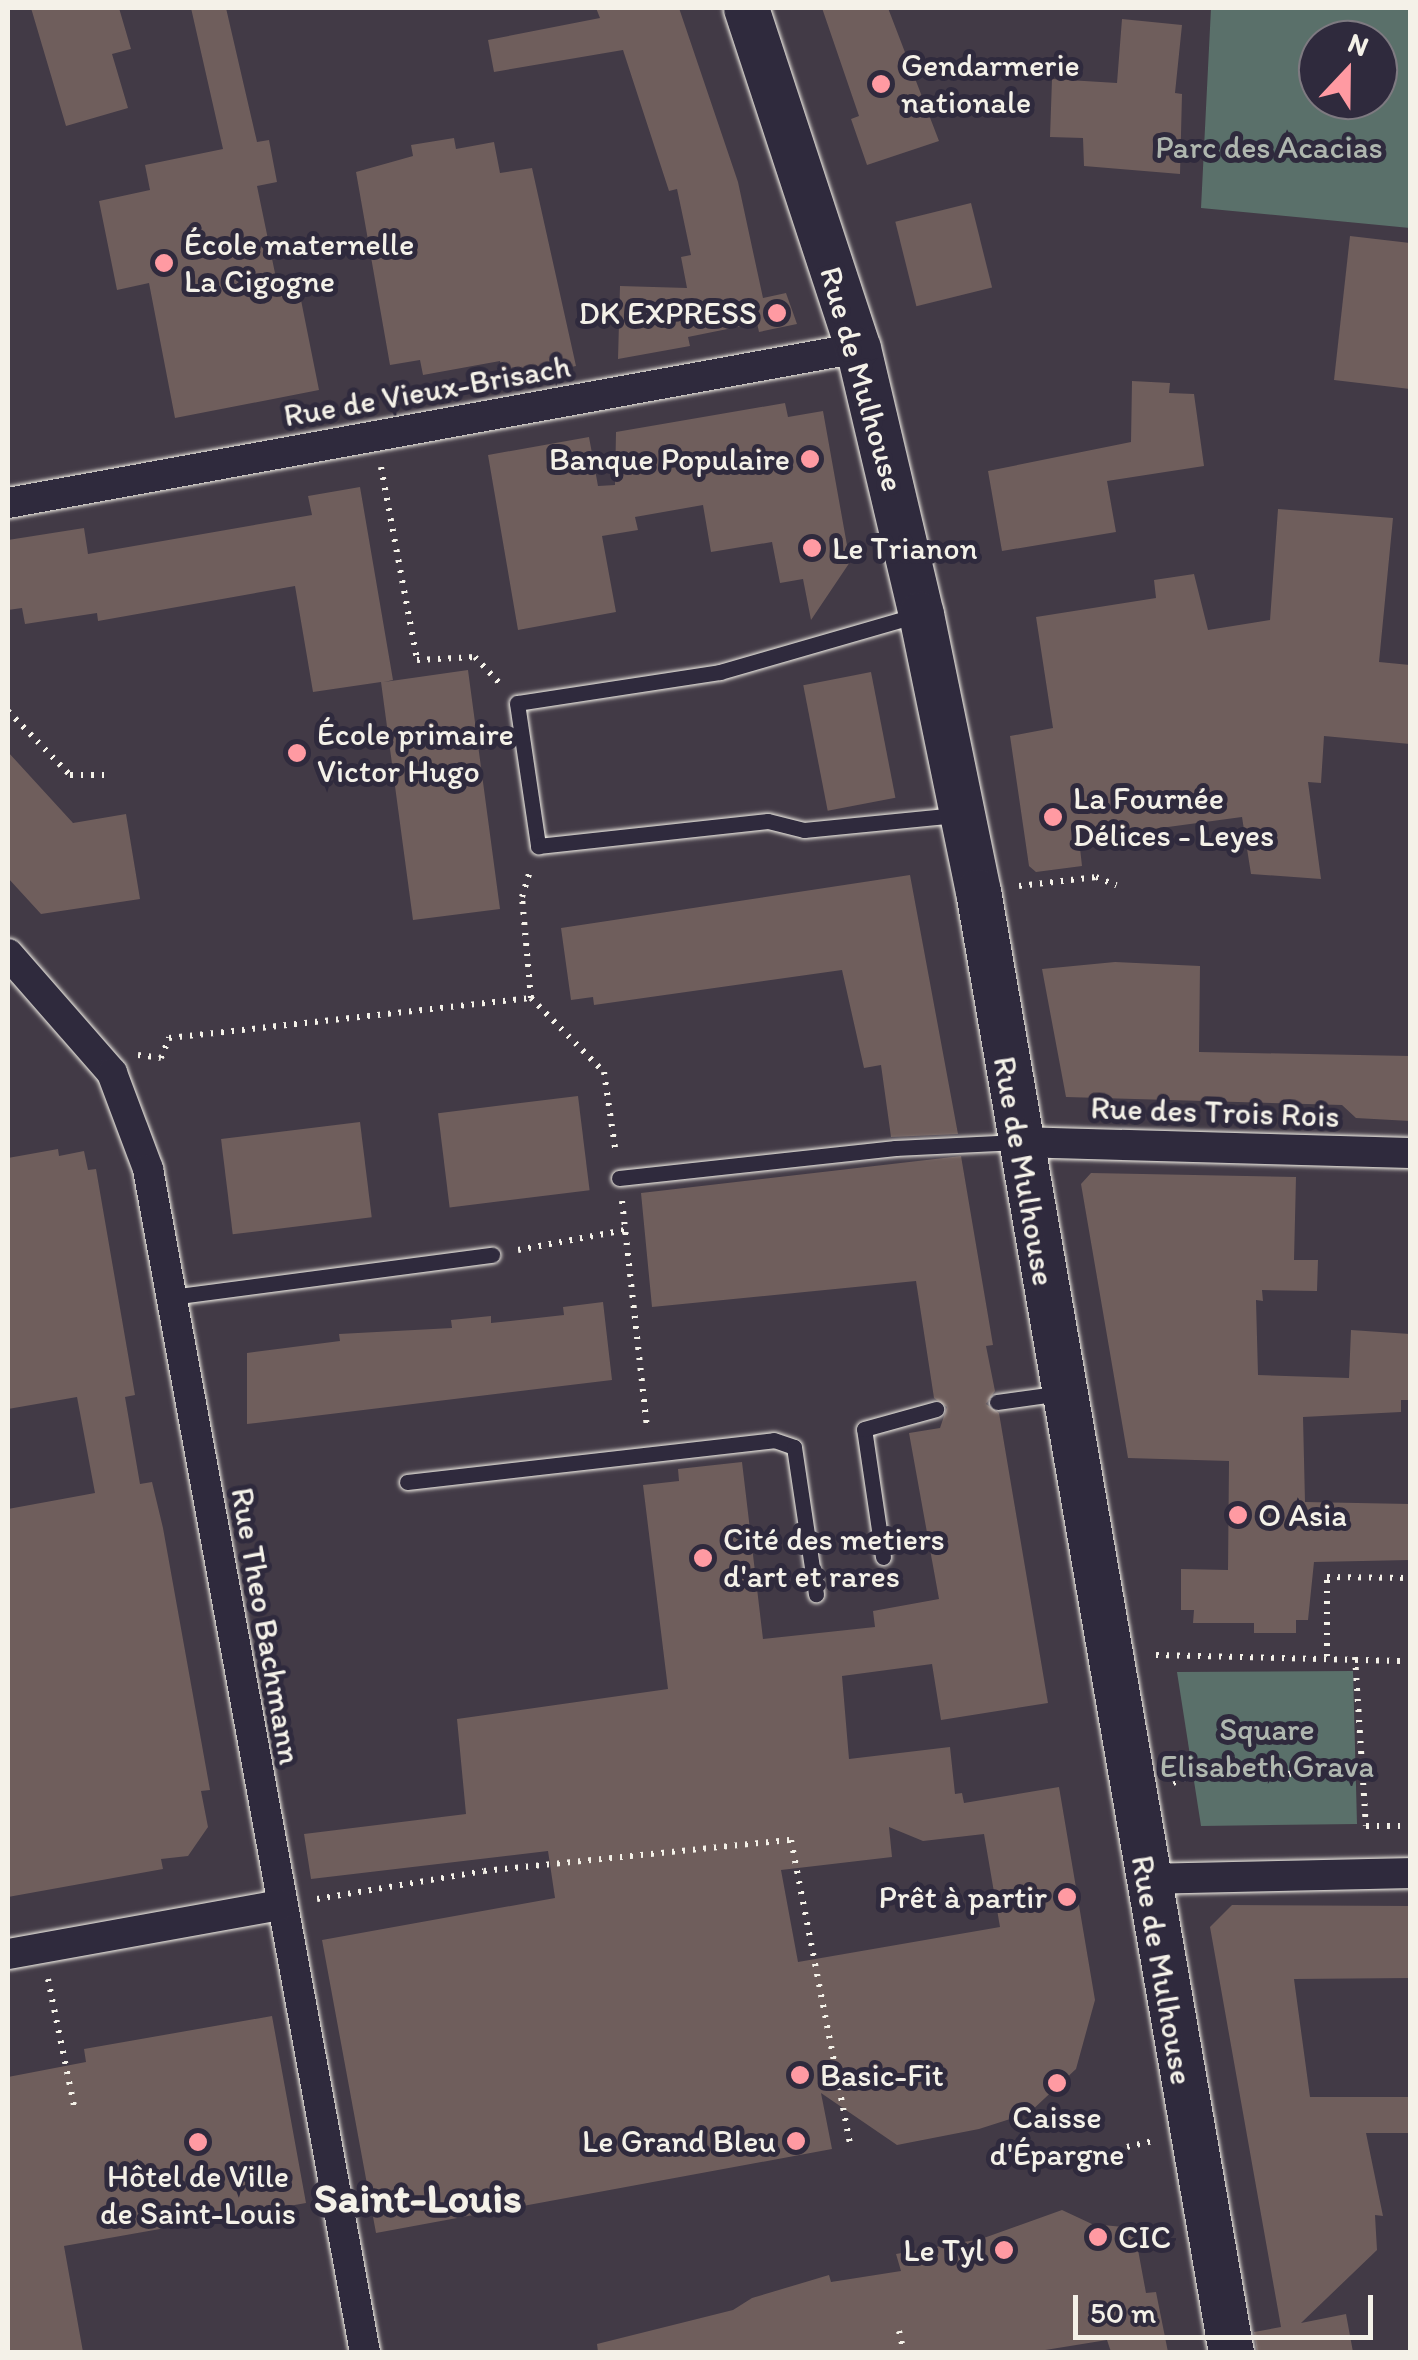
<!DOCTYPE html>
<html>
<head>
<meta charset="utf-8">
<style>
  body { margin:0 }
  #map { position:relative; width:1418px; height:2360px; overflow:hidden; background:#423a46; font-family:Itim,sans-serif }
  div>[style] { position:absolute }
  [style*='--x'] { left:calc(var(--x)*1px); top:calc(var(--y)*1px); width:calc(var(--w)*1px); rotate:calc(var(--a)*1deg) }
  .green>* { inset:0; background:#5a706a }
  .building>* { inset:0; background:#6f5e5c; transform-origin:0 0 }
  .path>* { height:6px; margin-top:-3px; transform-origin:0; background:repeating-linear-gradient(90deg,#f4f1e8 0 2.5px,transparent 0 10.5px) }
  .roads { filter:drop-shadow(0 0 2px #f4f1e8) drop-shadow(0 0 2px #f4f1e8) }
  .lane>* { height:15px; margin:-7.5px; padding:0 7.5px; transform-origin:7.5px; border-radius:7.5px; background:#2f2a3d }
  .street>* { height:30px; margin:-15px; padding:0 15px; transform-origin:15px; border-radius:15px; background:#2f2a3d }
  .secondary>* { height:45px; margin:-22.5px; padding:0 22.5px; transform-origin:22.5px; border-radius:22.5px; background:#2f2a3d }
  .dots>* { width:28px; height:28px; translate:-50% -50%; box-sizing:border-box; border:5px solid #2f2a3d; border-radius:50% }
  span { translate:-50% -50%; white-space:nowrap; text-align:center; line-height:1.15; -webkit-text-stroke:10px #2f2a3d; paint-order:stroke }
  .poi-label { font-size:32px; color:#f4f1e8 }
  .left { translate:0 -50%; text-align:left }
  .right { translate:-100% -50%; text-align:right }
  .park-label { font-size:32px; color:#afb7af }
  .street-label { font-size:32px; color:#f4f1e8 }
  .district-label { font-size:42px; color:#f4f1e8; font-weight:700 }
  .frame { position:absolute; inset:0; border:10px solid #f4f1e8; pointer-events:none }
  .north { position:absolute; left:1298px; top:20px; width:100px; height:100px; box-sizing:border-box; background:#2f2a3d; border:2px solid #7e7a81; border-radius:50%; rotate:22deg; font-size:28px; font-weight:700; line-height:40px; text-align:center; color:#f4f1e8 }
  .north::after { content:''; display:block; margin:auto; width:35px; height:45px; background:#ff9aa2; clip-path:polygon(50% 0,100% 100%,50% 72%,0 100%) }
  .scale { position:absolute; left:1073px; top:2295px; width:300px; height:45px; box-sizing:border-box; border:5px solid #f4f1e8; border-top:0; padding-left:12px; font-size:30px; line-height:35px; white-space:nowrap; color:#f4f1e8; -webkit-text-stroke:8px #2f2a3d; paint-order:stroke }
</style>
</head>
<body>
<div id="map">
  <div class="green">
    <i style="clip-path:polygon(evenodd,1211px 8px,1410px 8px,1410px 228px,1201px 208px,1211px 8px,1318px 40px,1378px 40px,1378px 100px,1318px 100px,1318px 40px)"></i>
    <i style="clip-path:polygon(1353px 1671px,1357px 1824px,1201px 1826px,1177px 1672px)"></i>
  </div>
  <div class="building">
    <i style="clip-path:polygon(31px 8px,119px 8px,131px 49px,112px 54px,128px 108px,66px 126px)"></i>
    <i style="clip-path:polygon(191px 8px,226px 8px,257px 142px,269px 140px,277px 182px,257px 186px,276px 278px,296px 275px,319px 390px,175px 418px,149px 283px,117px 290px,99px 201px,150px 190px,145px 165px,223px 149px)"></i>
    <i style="clip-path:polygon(596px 8px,679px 8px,738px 182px,763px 298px,786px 293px,797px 324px,759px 332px,757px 323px,688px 337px,690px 346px,618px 359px,620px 286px,687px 288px,681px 257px,691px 255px,677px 189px,669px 191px,623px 50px,494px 72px,488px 40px,600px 18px)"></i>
    <i style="clip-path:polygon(822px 8px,888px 8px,939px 141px,867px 165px,851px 119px,859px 116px)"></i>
    <i style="clip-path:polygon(1122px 19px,1182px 25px,1175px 93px,1182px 94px,1180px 174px,1084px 166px,1083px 138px,1050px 137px,1052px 79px,1117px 83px)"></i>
    <i style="clip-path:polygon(454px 138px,456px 149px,494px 142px,500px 173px,532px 168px,576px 366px,503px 380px,500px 361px,423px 375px,420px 360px,390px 365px,356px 172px,413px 156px,411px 145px)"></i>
    <i style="left:971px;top:203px;width:87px;height:78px;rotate:76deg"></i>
    <i style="clip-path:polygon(1350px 236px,1410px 243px,1410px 389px,1334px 380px)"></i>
    <i style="clip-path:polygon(1132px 381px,1170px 383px,1169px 393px,1194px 394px,1204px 466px,1107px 481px,1116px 532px,1002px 551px,988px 471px,1131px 442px)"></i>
    <i style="clip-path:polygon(785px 403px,788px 417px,823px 411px,850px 562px,811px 620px,803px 579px,780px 583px,772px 542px,711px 552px,703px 505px,635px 517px,638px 530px,602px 536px,616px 612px,518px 630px,488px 455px,589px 437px,598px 486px,615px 485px,616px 432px)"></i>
    <i style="clip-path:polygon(360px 487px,393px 680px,384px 682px,468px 670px,500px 909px,413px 920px,381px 682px,313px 692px,295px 586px,98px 621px,97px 613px,25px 624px,22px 608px,8px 610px,8px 540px,84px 528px,88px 554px,312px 515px,308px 496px)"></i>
    <i style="clip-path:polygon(1278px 509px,1393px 518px,1379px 662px,1410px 665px,1410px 744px,1324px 736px,1321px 783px,1308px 782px,1321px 879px,1251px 874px,1242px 817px,1079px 839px,1082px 866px,1036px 872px,1029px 866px,1010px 736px,1053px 728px,1036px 617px,1156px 598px,1154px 580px,1194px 574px,1208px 630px,1270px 620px)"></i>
    <i style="left:871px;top:672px;width:128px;height:69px;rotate:79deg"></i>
    <i style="clip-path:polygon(8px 752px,73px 823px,126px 814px,140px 899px,41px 914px,8px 878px)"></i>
    <i style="clip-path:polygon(910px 875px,958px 1134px,891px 1137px,881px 1065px,864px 1068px,842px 970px,594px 1005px,593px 997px,571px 1000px,561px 928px)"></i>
    <i style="clip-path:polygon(1115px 962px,1200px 966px,1199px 1052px,1410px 1056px,1410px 1121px,1356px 1118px,1342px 1105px,1066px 1097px,1042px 969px)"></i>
    <i style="left:578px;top:1096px;width:95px;height:141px;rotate:83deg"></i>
    <i style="left:360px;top:1122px;width:96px;height:140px;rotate:83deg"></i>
    <i style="clip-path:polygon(58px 1149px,59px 1156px,84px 1151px,88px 1170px,96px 1169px,135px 1395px,125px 1397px,140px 1484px,152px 1482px,163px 1528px,210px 1790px,201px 1791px,208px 1827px,188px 1856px,161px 1859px,163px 1869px,8px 1897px,8px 1509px,95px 1493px,77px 1397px,8px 1409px,8px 1158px)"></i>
    <i style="clip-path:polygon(evenodd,961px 1156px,993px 1345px,986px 1346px,995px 1391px,986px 1404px,999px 1413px,1048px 1703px,941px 1720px,932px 1664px,842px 1676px,849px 1759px,950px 1747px,955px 1794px,962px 1793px,964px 1803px,1059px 1787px,1095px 2000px,1076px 2069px,1029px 2113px,979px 2129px,897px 2145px,821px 2093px,832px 2149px,376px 2233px,322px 1940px,555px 1898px,548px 1851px,311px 1879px,304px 1834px,466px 1814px,457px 1719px,668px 1689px,643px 1485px,679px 1481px,678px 1469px,742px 1462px,763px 1639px,875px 1627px,873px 1611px,939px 1599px,909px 1433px,940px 1428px,947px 1407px,934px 1398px,916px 1281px,652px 1307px,641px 1193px,961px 1156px,889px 1827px,923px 1841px,984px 1834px,1000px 1927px,798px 1962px,781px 1870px,892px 1857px,889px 1827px)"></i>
    <i style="clip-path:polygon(1091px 1173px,1296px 1177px,1294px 1260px,1318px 1260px,1317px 1291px,1262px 1290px,1263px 1301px,1256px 1300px,1258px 1375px,1349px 1378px,1351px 1330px,1410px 1334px,1410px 1400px,1401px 1400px,1401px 1412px,1303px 1417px,1305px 1502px,1410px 1504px,1410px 1560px,1314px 1562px,1308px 1620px,1296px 1620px,1296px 1633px,1254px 1633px,1254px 1623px,1193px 1623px,1194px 1610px,1181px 1610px,1181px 1569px,1228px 1570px,1229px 1461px,1128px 1458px,1081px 1184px)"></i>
    <i style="clip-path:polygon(603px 1302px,612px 1380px,247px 1424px,247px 1353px,340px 1341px,339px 1334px,452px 1328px,451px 1320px,491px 1316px,491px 1323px,564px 1315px,563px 1307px)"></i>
    <i style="clip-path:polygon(1232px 1905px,1410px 1906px,1410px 1978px,1294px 1979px,1310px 2097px,1410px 2097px,1410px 2133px,1366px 2133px,1383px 2216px,1375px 2215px,1377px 2250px,1301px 2323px,1346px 2314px,1353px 2352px,1257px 2352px,1254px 2332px,1281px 2327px,1210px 1927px)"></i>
    <i style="clip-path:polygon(272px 2016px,306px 2203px,64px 2246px,83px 2352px,8px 2352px,8px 2077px,86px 2062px,84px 2049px)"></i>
    <i style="clip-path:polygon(1062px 2210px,1092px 2224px,1134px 2228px,1146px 2293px,1156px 2292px,1168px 2352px,1111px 2352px,1107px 2340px,1033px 2352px,598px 2352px,597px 2344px,733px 2310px,752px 2298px,829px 2275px,831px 2282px,901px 2271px,896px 2254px,981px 2239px)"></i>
  </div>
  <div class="path">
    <i style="--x:381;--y:467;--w:196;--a:79.4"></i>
    <i style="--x:417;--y:660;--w:58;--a:-3"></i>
    <i style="--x:475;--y:657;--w:37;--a:47"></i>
    <i style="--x:8;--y:711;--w:89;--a:45.9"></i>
    <i style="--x:70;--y:775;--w:34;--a:0"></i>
    <i style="--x:1019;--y:886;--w:78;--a:-6.7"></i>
    <i style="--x:1096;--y:877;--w:22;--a:22"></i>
    <i style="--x:531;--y:998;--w:104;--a:45.4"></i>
    <i style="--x:604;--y:1072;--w:83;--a:81.7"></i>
    <i style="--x:138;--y:1055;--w:23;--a:7"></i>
    <i style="--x:161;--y:1058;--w:22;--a:-68"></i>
    <i style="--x:169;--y:1038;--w:364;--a:-6.3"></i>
    <i style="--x:531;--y:998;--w:101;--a:-95.1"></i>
    <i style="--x:522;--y:897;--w:27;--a:-73"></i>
    <i style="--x:622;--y:1201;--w:228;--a:83.7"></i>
    <i style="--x:518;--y:1250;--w:109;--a:-10.6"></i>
    <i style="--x:1156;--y:1655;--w:254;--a:1.4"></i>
    <i style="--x:1327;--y:1656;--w:79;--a:-90"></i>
    <i style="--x:1327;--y:1577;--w:83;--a:0.7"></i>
    <i style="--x:1355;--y:1657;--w:169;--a:86.3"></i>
    <i style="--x:1366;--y:1826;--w:44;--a:0"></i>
    <i style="--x:1173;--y:1783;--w:22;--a:-21"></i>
    <i style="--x:1194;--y:1775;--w:166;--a:-0.7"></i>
    <i style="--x:317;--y:1899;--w:169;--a:-9.5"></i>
    <i style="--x:484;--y:1871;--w:309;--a:-5.8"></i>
    <i style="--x:791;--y:1840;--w:314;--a:79"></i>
    <i style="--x:48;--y:1979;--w:134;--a:78.4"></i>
    <i style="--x:1127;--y:2147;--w:28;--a:-13"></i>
    <i style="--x:899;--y:2331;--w:22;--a:77"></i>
  </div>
  <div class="roads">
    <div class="lane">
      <i style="--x:917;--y:615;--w:205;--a:163.9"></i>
      <i style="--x:720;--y:672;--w:205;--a:171.3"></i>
      <i style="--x:517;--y:703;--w:145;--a:81.6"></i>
      <i style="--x:538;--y:846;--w:231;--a:-6.2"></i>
      <i style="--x:768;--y:821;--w:37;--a:14"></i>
      <i style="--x:804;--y:830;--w:153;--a:-5.6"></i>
      <i style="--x:619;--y:1178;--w:278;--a:-6.2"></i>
      <i style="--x:895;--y:1148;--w:123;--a:-2.8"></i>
      <i style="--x:171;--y:1297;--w:324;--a:-7.5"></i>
      <i style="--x:997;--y:1402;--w:66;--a:-7.9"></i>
      <i style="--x:407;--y:1482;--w:369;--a:-6.5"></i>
      <i style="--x:774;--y:1440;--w:21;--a:19"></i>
      <i style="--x:794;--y:1447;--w:149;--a:81.5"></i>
      <i style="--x:883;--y:1557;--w:129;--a:-98.4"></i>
      <i style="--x:864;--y:1429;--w:75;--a:-15.5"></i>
    </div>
    <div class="street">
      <i style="--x:8;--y:503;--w:864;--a:-10.33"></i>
      <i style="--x:8;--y:954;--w:158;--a:48.8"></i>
      <i style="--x:112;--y:1073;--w:103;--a:69.4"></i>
      <i style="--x:148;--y:1169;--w:1203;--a:79.61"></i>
      <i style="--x:1018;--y:1142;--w:392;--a:1.6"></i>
      <i style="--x:1147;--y:1879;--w:263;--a:-1.3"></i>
      <i style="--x:8;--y:1954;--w:277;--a:-10.2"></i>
    </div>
    <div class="secondary">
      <i style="--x:746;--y:8;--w:358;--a:71.8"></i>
      <i style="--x:858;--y:348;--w:273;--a:76.7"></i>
      <i style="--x:921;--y:614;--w:283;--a:78.4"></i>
      <i style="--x:978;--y:891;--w:1483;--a:80.18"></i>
    </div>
  </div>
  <div class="dots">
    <i style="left:881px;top:84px;background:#ff9aa2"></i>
    <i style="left:164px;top:263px;background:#ff9aa2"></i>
    <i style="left:777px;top:313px;background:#ff9aa2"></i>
    <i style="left:810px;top:459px;background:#ff9aa2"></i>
    <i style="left:812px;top:548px;background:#ff9aa2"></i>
    <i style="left:297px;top:753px;background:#ff9aa2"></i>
    <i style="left:1053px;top:817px;background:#ff9aa2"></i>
    <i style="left:1238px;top:1515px;background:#ff9aa2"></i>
    <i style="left:703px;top:1558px;background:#ff9aa2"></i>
    <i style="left:1067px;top:1897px;background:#ff9aa2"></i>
    <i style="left:800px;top:2075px;background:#ff9aa2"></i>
    <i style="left:1057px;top:2083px;background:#ff9aa2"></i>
    <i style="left:796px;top:2141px;background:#ff9aa2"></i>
    <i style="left:198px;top:2142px;background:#ff9aa2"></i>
    <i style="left:1098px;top:2237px;background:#ff9aa2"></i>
    <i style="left:1004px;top:2250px;background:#ff9aa2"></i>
  </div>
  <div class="poi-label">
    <span class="left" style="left:901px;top:84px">Gendarmerie<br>nationale</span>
    <span class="left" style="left:184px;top:263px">École maternelle<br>La Cigogne</span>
    <span class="right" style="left:757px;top:313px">DK EXPRESS</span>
    <span class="right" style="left:790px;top:459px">Banque Populaire</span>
    <span class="left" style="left:832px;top:548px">Le Trianon</span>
    <span class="left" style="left:317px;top:753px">École primaire<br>Victor Hugo</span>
    <span class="left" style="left:1073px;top:817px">La Fournée<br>Délices - Leyes</span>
    <span class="left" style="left:1258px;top:1515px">O Asia</span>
    <span class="left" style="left:723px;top:1558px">Cité des metiers<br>d'art et rares</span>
    <span class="right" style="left:1047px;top:1897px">Prêt à partir</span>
    <span class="left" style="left:820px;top:2075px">Basic-Fit</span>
    <span style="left:1057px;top:2136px">Caisse<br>d'Épargne</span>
    <span class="right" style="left:776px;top:2141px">Le Grand Bleu</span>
    <span style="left:198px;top:2195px">Hôtel de Ville<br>de Saint-Louis</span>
    <span class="left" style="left:1118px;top:2237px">CIC</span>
    <span class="right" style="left:984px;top:2250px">Le Tyl</span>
  </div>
  <div class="park-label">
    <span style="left:1269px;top:147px">Parc des Acacias</span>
    <span style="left:1267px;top:1748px">Square<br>Elisabeth Grava</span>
  </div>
  <div class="street-label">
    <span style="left:862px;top:379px;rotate:74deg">Rue de Mulhouse</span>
    <span style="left:427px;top:391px;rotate:-10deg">Rue de Vieux-Brisach</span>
    <span style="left:1215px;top:1112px;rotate:2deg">Rue des Trois Rois</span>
    <span style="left:1024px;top:1171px;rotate:80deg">Rue de Mulhouse</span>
    <span style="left:266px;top:1626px;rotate:80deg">Rue Theo Bachmann</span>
    <span style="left:1162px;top:1970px;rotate:80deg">Rue de Mulhouse</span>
  </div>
  <div class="district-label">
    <span style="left:418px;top:2198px">Saint-Louis</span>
  </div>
  <div class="frame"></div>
  <div class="north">N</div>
  <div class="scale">50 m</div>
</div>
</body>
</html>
